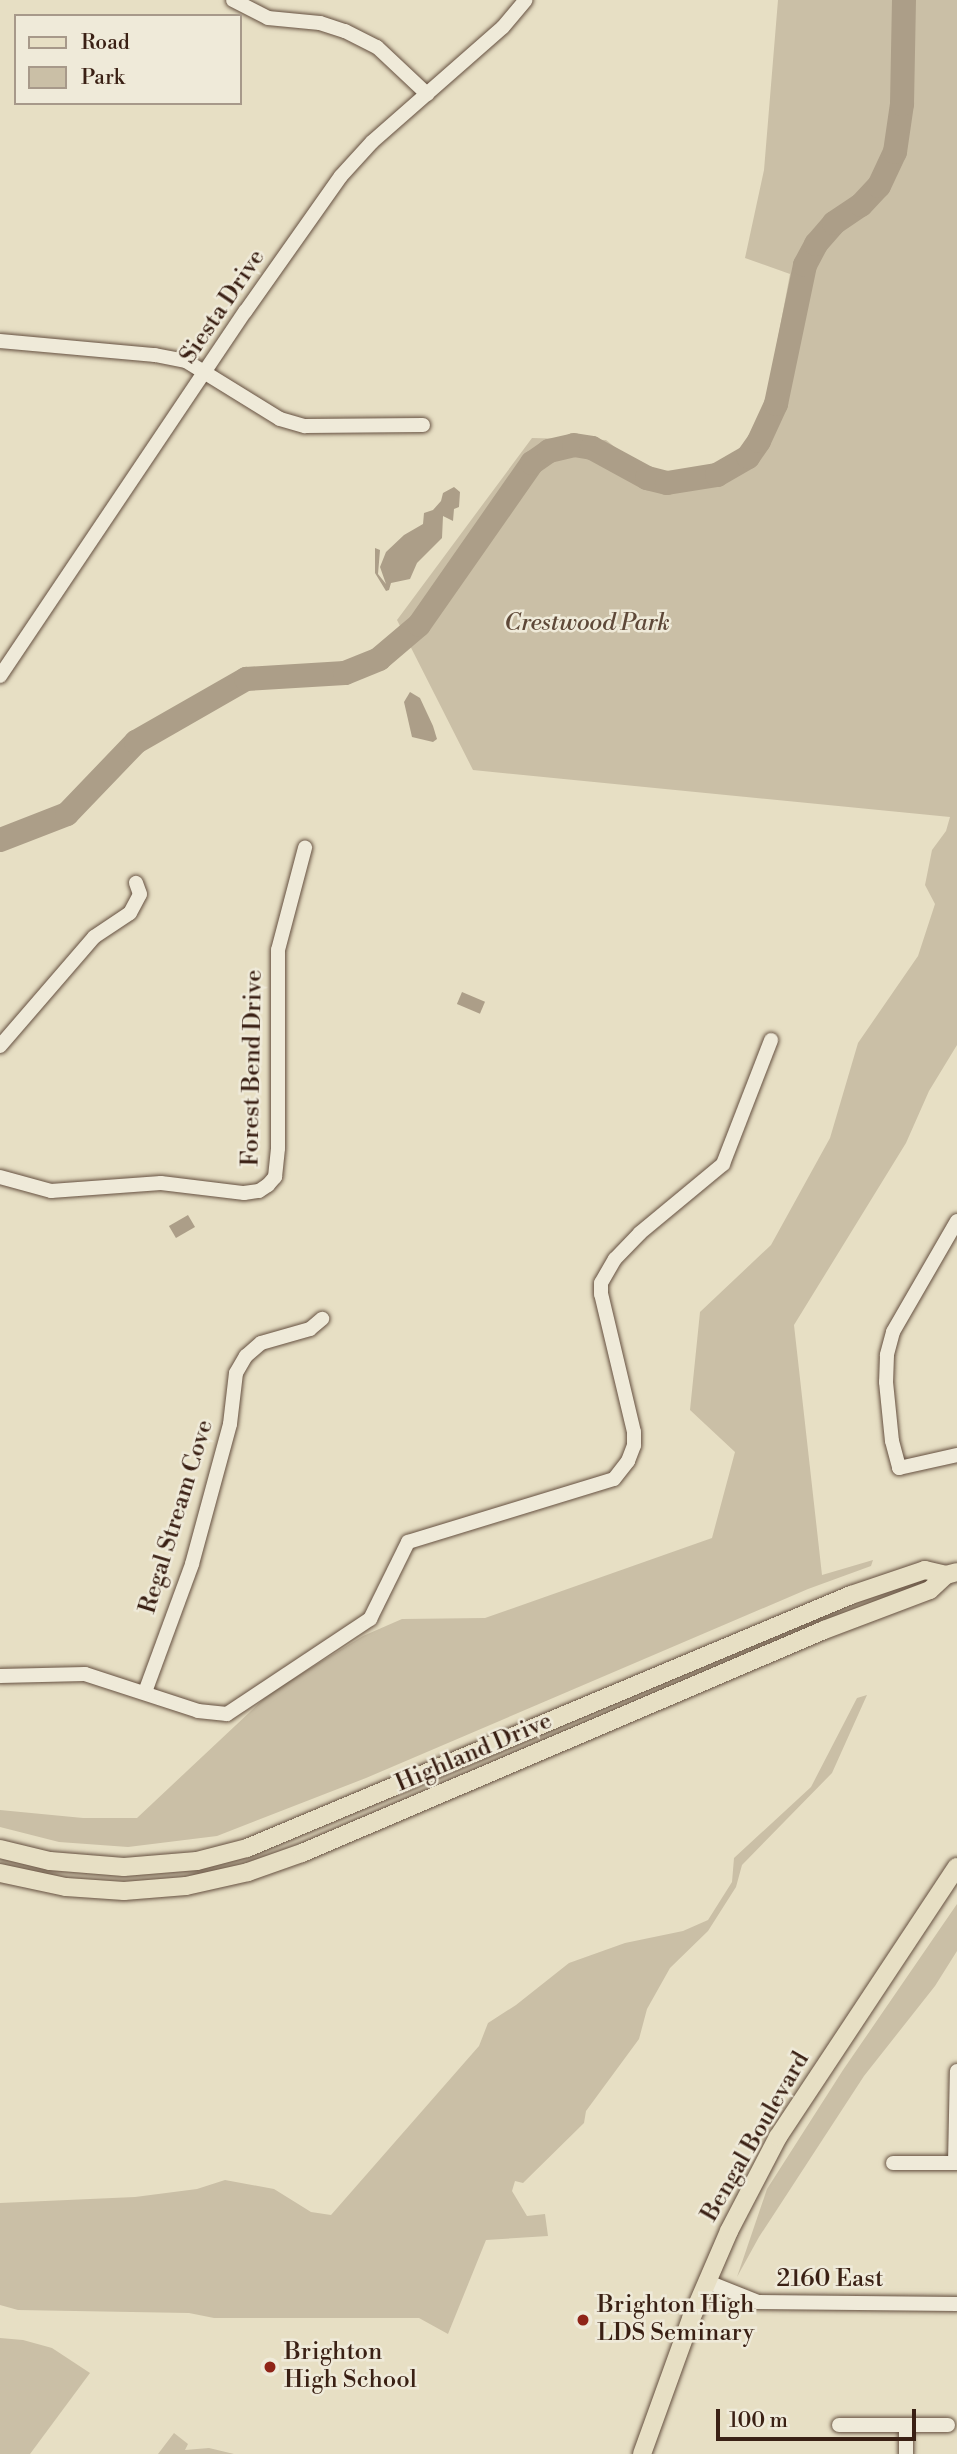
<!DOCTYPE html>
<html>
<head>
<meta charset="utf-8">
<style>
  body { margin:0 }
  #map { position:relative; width:957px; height:2454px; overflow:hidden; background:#e7dfc4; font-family:"Libre Bodoni",serif }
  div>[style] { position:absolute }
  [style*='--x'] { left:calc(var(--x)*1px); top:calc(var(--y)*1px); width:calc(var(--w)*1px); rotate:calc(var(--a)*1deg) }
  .green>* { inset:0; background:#cabfa6 }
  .water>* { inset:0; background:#ac9e88; transform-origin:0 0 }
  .river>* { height:24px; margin:-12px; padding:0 12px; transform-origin:12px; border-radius:12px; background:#ac9e88 }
  .roads { filter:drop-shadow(0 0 2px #655040) drop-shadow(0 0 2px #655040) }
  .minor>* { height:14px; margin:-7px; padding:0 7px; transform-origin:7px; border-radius:7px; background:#efead9 }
  .major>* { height:18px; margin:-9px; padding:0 9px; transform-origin:9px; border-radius:9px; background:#e7dfc4 }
  .dots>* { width:19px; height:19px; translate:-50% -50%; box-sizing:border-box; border:4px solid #efead9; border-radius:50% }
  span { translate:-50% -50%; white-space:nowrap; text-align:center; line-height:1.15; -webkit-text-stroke:5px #efead9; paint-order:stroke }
  .street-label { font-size:24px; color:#3a2014 }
  .park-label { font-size:24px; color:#5e4838; font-style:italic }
  .poi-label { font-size:24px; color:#3a2014 }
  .left { translate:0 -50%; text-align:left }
  .legend { position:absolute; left:14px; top:14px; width:228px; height:91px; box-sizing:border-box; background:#efead9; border:2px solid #a7998a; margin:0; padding:9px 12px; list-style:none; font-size:21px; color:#3a2014 }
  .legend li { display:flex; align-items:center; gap:14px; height:35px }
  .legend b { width:35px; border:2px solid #a7998a }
  .scale { position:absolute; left:716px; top:2409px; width:200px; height:32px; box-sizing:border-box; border:4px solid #3a2014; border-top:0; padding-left:9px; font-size:21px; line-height:24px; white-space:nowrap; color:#3a2014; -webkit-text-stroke:5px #efead9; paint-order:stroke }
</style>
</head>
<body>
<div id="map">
  <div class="green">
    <i style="clip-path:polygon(778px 0,957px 0,957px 1045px,929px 1091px,906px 1143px,794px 1325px,822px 1575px,873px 1560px,871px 1566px,808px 1589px,366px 1778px,217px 1836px,128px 1847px,59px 1842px,0 1827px,0 1810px,83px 1818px,137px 1818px,270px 1693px,363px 1636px,402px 1619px,485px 1618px,712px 1538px,735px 1452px,690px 1410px,700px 1312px,771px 1245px,830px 1138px,858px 1043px,918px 956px,935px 904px,925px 885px,932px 850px,946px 831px,950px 817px,473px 770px,397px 620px,532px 438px,606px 440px,636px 464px,664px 480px,745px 454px,766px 401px,790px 274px,745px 258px,764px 170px)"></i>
    <i style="clip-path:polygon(867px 1695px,832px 1773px,742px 1865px,736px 1887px,708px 1931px,670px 1968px,647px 2009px,639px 2039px,586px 2111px,584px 2123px,523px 2183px,515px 2181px,512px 2191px,527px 2216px,545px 2214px,548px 2236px,486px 2240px,448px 2334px,419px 2318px,214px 2318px,189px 2313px,18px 2310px,0 2305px,0 2203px,135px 2197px,197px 2189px,225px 2180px,274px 2189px,311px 2212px,331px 2215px,479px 2046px,488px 2023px,516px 2005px,569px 1963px,625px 1943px,683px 1931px,708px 1920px,732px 1882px,734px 1858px,811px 1787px,857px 1698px)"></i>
    <i style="clip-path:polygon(957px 1904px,957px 1951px,935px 1986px,864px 2076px,759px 2237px,737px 2277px,767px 2189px,843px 2070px)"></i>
    <i style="clip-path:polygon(0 2338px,23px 2340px,52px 2348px,90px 2373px,30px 2454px,0 2454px)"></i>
    <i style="clip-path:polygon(174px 2433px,188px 2444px,185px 2450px,209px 2448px,234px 2454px,158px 2454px)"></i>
  </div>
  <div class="water">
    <i style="clip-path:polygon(454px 487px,460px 492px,459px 507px,454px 509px,453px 521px,443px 516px,442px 538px,417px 563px,410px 579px,391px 583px,389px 590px,386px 591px,375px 573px,375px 548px,380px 550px,378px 574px,386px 584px,380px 567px,386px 552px,404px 535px,423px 524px,424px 513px,433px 510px,441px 501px,443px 493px)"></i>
    <i style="clip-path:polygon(410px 692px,420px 698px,433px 726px,437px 739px,433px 742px,412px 737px,404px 702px)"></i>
    <i style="left:462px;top:992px;width:25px;height:13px;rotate:23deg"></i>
    <i style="left:188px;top:1215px;width:14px;height:22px;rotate:60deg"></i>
  </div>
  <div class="river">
    <i style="--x:0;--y:840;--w:72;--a:-21.2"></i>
    <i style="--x:67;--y:814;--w:100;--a:-46.2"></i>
    <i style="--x:136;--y:742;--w:127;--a:-29.8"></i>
    <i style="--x:246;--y:679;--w:99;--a:-3.5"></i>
    <i style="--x:345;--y:673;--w:37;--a:-22"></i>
    <i style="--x:379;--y:659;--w:52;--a:-40.4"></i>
    <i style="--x:419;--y:625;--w:198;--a:-55.1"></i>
    <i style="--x:532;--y:463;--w:21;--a:-35"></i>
    <i style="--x:549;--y:451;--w:26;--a:-13"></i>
    <i style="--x:574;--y:445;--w:18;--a:9"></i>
    <i style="--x:592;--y:448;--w:63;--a:28.6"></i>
    <i style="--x:647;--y:478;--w:21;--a:14"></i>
    <i style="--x:667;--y:483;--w:51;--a:-9.1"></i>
    <i style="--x:717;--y:475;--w:36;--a:-30"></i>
    <i style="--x:748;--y:457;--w:19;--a:-55"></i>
    <i style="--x:759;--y:441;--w:41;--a:-65.3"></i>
    <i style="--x:776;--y:404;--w:142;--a:-78.2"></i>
    <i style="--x:805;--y:265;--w:24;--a:-62"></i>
    <i style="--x:816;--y:244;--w:28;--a:-49"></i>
    <i style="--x:834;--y:223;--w:32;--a:-34"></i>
    <i style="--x:861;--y:205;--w:26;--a:-47"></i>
    <i style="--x:879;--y:186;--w:38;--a:-65"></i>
    <i style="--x:895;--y:152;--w:49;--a:-81.7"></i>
    <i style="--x:902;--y:104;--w:104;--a:-88.9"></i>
  </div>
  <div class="roads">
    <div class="minor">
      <i style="--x:233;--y:0;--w:39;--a:27"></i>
      <i style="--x:268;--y:18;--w:52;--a:5.5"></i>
      <i style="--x:320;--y:23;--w:26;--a:18"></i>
      <i style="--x:345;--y:31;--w:36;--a:27"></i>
      <i style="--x:377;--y:47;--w:69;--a:43.2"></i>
      <i style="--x:0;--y:341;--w:156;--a:5.2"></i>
      <i style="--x:155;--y:355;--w:32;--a:11"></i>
      <i style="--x:186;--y:361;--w:110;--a:31.7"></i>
      <i style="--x:280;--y:419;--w:26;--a:16"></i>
      <i style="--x:305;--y:426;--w:118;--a:-0.5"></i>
      <i style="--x:0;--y:676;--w:439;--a:-56.1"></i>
      <i style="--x:245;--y:312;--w:166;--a:-54.8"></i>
      <i style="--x:341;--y:176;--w:46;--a:-47.6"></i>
      <i style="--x:372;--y:142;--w:174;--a:-41.3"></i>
      <i style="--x:503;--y:27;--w:35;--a:-50"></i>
      <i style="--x:0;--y:1046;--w:144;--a:-49.2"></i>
      <i style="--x:94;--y:937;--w:43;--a:-33.7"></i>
      <i style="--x:130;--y:913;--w:21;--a:-62"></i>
      <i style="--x:140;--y:894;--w:12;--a:-110"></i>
      <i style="--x:0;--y:1177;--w:53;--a:15.4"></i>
      <i style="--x:51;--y:1191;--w:110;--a:-4.2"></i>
      <i style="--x:161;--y:1183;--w:84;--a:6.9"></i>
      <i style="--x:244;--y:1193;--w:15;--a:-8"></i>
      <i style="--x:259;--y:1191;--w:11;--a:-34"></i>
      <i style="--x:268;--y:1185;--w:11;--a:-49"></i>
      <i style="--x:275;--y:1177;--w:29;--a:-84"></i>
      <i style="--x:278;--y:1148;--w:198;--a:-90"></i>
      <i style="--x:278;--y:950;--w:106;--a:-75.2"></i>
      <i style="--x:957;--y:1221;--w:128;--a:120"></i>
      <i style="--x:893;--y:1332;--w:24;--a:105"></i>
      <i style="--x:887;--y:1355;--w:27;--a:92"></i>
      <i style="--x:886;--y:1382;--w:59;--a:84.2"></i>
      <i style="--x:892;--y:1441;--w:28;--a:75"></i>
      <i style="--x:899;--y:1468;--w:59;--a:-12.6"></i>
      <i style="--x:0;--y:1676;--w:85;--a:-1.3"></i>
      <i style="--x:85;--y:1674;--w:119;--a:18.1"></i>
      <i style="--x:198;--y:1711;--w:29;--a:6"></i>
      <i style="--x:227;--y:1714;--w:172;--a:-33.6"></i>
      <i style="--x:370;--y:1619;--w:86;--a:-63.7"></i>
      <i style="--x:408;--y:1542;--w:215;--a:-17"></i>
      <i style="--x:614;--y:1479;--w:23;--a:-52"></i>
      <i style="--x:628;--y:1461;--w:17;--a:-69"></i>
      <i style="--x:634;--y:1445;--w:13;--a:-90"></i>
      <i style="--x:634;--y:1432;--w:142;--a:-103.4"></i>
      <i style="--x:601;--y:1294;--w:11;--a:-90"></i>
      <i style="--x:601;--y:1283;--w:28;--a:-60"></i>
      <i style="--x:615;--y:1259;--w:36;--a:-46"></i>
      <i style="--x:640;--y:1233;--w:108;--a:-39.7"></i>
      <i style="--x:723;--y:1164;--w:133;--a:-68.8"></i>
      <i style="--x:145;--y:1692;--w:136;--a:-69.8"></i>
      <i style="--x:192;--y:1564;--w:145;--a:-74.8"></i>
      <i style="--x:230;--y:1424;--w:51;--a:-83.3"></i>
      <i style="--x:236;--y:1373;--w:20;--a:-60"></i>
      <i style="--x:246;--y:1356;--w:20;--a:-41"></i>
      <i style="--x:261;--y:1343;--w:51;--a:-15.9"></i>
      <i style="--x:310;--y:1329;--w:16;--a:-40"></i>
      <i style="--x:893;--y:2163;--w:64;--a:0"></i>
      <i style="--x:955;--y:2163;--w:92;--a:-88.8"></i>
      <i style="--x:708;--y:2282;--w:54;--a:21.8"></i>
      <i style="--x:758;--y:2302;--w:199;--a:0.6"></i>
      <i style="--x:839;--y:2425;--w:109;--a:0"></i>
      <i style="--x:906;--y:2425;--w:29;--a:90"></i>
    </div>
    <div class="major">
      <i style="--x:0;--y:1849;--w:51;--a:13.5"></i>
      <i style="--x:50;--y:1861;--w:74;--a:4.6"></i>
      <i style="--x:124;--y:1867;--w:73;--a:-4.7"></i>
      <i style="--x:197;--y:1861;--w:52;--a:-14.6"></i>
      <i style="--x:247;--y:1848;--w:655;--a:-22.73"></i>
      <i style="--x:851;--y:1595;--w:78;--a:-18.7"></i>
      <i style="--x:925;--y:1570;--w:22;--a:13"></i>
      <i style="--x:946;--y:1575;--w:11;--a:-15"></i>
      <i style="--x:0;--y:1873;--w:67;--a:12"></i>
      <i style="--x:66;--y:1887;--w:58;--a:3.9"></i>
      <i style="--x:124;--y:1891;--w:62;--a:-4.6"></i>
      <i style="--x:186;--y:1886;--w:64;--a:-12.7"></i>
      <i style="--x:248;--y:1872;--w:57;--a:-19.4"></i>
      <i style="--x:302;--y:1853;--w:568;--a:-23.13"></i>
      <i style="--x:824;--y:1630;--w:113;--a:-20.7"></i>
      <i style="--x:930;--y:1590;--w:22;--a:-43"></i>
      <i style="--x:642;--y:2454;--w:144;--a:-70.1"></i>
      <i style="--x:691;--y:2319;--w:96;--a:-66.6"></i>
      <i style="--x:729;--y:2231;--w:106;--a:-62.5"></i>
      <i style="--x:778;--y:2137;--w:324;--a:-56.5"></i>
    </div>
  </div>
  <div class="dots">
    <i style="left:583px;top:2320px;background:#8f2418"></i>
    <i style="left:270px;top:2367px;background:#8f2418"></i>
  </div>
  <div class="street-label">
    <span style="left:223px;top:307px;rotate:-56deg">Siesta Drive</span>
    <span style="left:253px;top:1068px;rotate:-89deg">Forest Bend Drive</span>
    <span style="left:177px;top:1517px;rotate:-73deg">Regal Stream Cove</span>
    <span style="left:474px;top:1753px;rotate:-23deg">Highland Drive</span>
    <span style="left:756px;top:2137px;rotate:-60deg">Bengal Boulevard</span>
    <span style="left:830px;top:2280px">2160 East</span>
  </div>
  <div class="park-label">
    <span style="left:587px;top:624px">Crestwood Park</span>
  </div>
  <div class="poi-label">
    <span class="left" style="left:597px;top:2320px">Brighton High<br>LDS Seminary</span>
    <span class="left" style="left:284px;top:2367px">Brighton<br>High School</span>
  </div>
  <ul class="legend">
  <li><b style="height:9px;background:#e7dfc4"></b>Road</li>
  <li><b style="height:19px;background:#cabfa6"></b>Park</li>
  </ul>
  <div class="scale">100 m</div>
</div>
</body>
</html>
